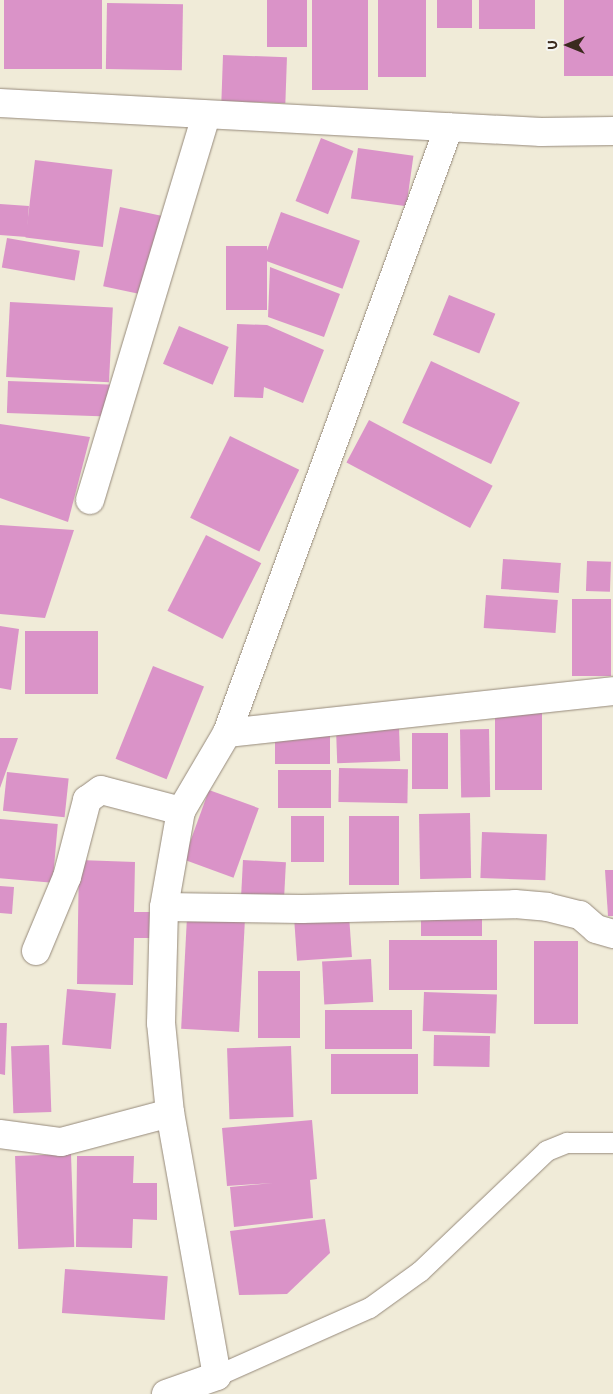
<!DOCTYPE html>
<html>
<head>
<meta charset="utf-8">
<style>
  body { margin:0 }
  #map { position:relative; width:613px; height:1394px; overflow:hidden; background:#f0ebd8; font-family:Itim,sans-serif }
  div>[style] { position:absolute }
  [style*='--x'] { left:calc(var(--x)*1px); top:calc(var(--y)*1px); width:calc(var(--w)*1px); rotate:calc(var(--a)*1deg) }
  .building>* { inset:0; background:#da93c8; transform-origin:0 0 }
  .roads { filter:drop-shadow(0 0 1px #968a7b) drop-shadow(0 0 1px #968a7b) }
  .service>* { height:20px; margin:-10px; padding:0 10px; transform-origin:10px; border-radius:10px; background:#fff }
  .minor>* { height:28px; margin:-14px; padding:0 14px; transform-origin:14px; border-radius:14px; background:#fff }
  span { translate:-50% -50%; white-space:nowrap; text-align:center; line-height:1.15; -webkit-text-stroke:4px #f6f6f2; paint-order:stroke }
  .north { position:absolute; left:543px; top:20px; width:50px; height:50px; -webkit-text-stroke:4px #f6f6f2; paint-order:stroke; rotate:270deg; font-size:14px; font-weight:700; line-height:20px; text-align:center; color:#3b2a1e }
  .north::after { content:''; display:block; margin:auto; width:18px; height:22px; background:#3b2a1e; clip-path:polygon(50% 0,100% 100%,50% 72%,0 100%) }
</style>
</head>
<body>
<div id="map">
  <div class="building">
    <i style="left:4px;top:0;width:98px;height:69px"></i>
    <i style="left:267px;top:0;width:40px;height:47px"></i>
    <i style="left:312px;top:0;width:56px;height:90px"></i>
    <i style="left:378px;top:0;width:48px;height:77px"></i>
    <i style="left:437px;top:0;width:35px;height:28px"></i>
    <i style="left:479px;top:0;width:56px;height:29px"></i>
    <i style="left:564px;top:0;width:49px;height:76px"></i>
    <i style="left:107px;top:3px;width:76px;height:66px;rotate:1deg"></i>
    <i style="left:223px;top:55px;width:64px;height:46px;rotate:2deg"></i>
    <i style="left:321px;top:138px;width:35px;height:68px;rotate:22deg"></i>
    <i style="left:358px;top:148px;width:56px;height:51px;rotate:8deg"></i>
    <i style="left:35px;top:160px;width:78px;height:78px;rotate:7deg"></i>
    <i style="left:0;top:204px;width:29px;height:31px;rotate:4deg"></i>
    <i style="left:120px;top:207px;width:47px;height:81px;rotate:12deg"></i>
    <i style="left:281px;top:212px;width:84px;height:51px;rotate:20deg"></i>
    <i style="left:7px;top:238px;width:74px;height:30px;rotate:10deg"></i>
    <i style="left:226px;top:246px;width:41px;height:64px"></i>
    <i style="clip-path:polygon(270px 267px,340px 294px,324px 337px,268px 317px)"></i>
    <i style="left:449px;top:295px;width:50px;height:43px;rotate:22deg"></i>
    <i style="left:10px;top:302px;width:103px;height:75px;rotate:3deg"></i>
    <i style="clip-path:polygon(237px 324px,267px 325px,324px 350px,303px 403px,264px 387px,263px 398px,234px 397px)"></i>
    <i style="left:179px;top:326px;width:54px;height:41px;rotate:23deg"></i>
    <i style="left:431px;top:361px;width:98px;height:68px;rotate:25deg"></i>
    <i style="left:8px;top:381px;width:107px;height:32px;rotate:2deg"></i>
    <i style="left:369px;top:420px;width:140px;height:48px;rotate:28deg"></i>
    <i style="clip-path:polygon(0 424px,90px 437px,68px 522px,0 498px)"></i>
    <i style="left:230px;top:436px;width:77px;height:91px;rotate:26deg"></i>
    <i style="clip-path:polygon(0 525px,74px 530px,45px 618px,0 614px)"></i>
    <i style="left:206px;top:535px;width:62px;height:85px;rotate:27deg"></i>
    <i style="left:503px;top:559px;width:58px;height:30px;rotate:4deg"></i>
    <i style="left:587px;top:561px;width:24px;height:30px;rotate:2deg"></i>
    <i style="left:486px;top:595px;width:72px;height:33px;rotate:4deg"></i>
    <i style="left:572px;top:599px;width:39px;height:77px"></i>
    <i style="clip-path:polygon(0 626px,19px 629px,11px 690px,0 688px)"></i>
    <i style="left:25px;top:631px;width:73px;height:63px"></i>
    <i style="left:153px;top:666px;width:55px;height:100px;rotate:22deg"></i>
    <i style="left:495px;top:711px;width:47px;height:79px"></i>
    <i style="left:399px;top:727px;width:34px;height:63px;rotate:88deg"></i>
    <i style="left:489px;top:729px;width:68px;height:29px;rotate:89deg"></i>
    <i style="left:412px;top:733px;width:36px;height:56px"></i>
    <i style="left:330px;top:734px;width:30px;height:55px;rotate:90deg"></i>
    <i style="clip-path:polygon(0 738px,18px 738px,0 788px)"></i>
    <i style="left:339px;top:768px;width:69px;height:34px;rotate:1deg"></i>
    <i style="left:278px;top:770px;width:53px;height:38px"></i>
    <i style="left:7px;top:772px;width:62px;height:39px;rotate:6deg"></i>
    <i style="left:209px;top:790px;width:53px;height:74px;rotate:20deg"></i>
    <i style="left:470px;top:813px;width:65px;height:51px;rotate:89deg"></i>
    <i style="left:291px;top:816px;width:33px;height:46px"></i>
    <i style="left:349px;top:816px;width:50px;height:69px"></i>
    <i style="left:0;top:819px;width:58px;height:59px;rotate:5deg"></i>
    <i style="left:482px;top:832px;width:65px;height:46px;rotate:2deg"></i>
    <i style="clip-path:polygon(79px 860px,135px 862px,134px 912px,152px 912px,151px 938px,134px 938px,133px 985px,77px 984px)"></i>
    <i style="left:243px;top:860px;width:43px;height:36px;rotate:3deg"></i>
    <i style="clip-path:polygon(605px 870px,613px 870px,613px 916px,608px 916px)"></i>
    <i style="clip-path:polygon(0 886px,14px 887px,12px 914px,0 913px)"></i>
    <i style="left:482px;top:907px;width:29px;height:61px;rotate:90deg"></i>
    <i style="left:349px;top:915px;width:42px;height:55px;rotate:86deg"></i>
    <i style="left:187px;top:917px;width:58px;height:112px;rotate:3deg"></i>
    <i style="left:389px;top:940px;width:108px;height:50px"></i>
    <i style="left:534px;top:941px;width:44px;height:83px"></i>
    <i style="left:371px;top:959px;width:43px;height:49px;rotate:87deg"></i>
    <i style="left:258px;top:971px;width:42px;height:67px"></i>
    <i style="left:67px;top:989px;width:49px;height:56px;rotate:5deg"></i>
    <i style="left:424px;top:992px;width:73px;height:39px;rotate:2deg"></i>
    <i style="left:325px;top:1010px;width:87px;height:39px"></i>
    <i style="clip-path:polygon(0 1023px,7px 1023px,5px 1075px,0 1074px)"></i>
    <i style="left:434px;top:1035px;width:56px;height:31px;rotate:1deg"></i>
    <i style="left:49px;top:1045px;width:67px;height:38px;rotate:88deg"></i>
    <i style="left:291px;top:1046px;width:71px;height:64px;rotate:88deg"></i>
    <i style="left:331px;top:1054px;width:87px;height:40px"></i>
    <i style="clip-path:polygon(312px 1120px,317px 1179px,310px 1180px,313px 1218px,234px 1227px,230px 1187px,273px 1183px,227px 1186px,222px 1128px)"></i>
    <i style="left:71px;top:1154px;width:93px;height:56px;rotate:88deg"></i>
    <i style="clip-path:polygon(77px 1156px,134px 1156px,133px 1183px,157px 1183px,157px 1220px,133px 1219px,132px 1248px,76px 1247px)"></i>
    <i style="clip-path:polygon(325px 1219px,330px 1253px,287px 1294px,239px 1295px,230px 1231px)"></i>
    <i style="left:65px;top:1269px;width:103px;height:44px;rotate:4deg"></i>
  </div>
  <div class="roads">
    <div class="service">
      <i style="--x:217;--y:1376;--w:167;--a:-24"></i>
      <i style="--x:370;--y:1308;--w:62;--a:-35.8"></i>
      <i style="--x:420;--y:1272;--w:175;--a:-43.6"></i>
      <i style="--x:547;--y:1151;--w:22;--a:-22"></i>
      <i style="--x:567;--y:1143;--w:46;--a:0"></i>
    </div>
    <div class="minor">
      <i style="--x:0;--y:103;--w:542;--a:3.07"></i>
      <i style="--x:541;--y:132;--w:72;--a:-0.8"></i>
      <i style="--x:90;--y:500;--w:402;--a:-73.2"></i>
      <i style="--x:227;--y:733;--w:388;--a:-6.2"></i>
      <i style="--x:164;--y:907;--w:138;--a:0.8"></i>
      <i style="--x:302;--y:909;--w:213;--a:-1.3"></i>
      <i style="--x:515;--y:904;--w:32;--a:5"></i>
      <i style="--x:547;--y:907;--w:34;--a:14"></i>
      <i style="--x:580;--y:915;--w:21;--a:41"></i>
      <i style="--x:596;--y:929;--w:18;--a:16"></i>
      <i style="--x:36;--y:951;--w:80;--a:-67.3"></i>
      <i style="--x:67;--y:877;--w:80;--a:-75.4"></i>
      <i style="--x:87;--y:800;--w:17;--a:-36"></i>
      <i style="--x:101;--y:790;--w:83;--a:14.7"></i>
      <i style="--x:0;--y:1134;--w:62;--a:7.5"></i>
      <i style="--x:61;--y:1142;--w:113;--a:-14.9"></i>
      <i style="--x:166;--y:1394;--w:54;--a:-19.4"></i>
      <i style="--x:217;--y:1376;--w:267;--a:-100.1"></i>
      <i style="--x:170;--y:1113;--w:90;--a:-95.7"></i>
      <i style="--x:161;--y:1023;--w:116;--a:-88.5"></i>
      <i style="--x:164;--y:907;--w:97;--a:-80"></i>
      <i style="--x:181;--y:811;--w:91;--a:-59.5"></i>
      <i style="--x:227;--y:733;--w:645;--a:-69.88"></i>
    </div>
  </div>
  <div class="north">U</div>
</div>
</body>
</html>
